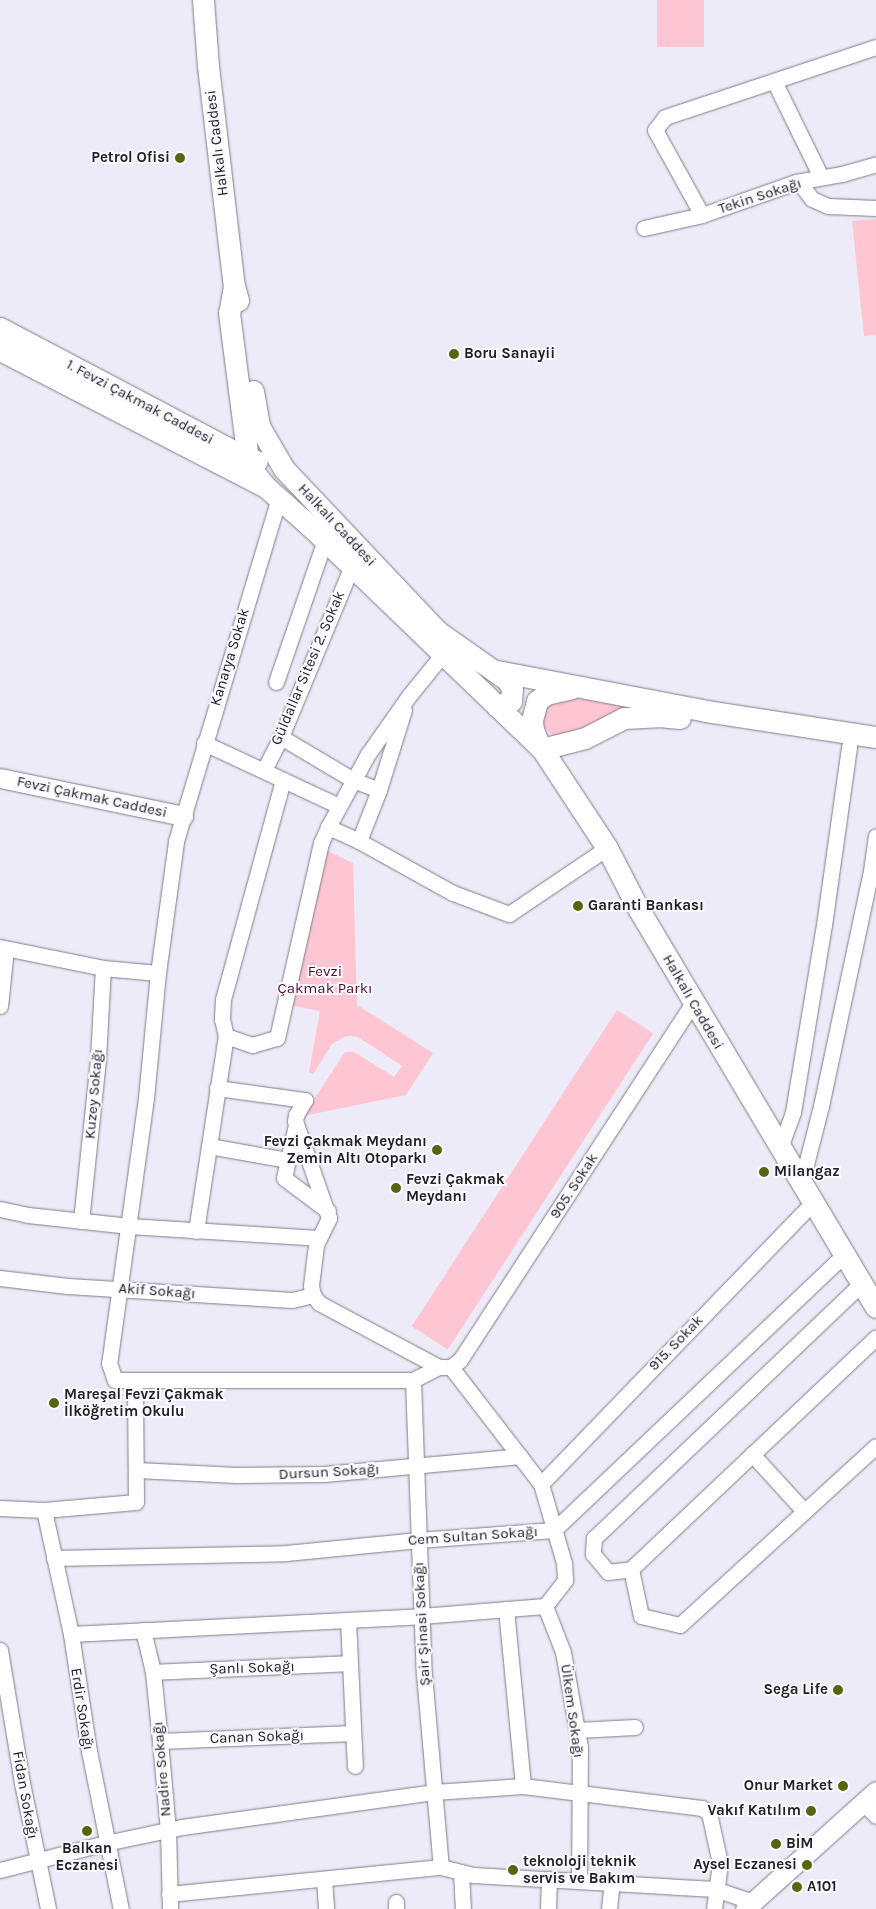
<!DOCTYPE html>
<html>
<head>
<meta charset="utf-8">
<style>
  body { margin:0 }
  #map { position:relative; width:876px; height:1909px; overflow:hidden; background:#edebf8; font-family:Karla,sans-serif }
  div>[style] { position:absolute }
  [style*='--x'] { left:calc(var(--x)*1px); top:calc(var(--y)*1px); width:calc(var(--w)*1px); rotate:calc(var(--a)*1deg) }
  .green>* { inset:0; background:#fec6d2; transform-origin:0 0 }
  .roads { filter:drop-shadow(0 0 1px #7f7d89) drop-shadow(0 0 1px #7f7d89) }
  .minor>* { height:15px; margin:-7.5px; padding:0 7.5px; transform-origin:7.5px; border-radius:7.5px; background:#fff }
  .tertiary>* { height:19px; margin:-9.5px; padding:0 9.5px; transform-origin:9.5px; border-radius:9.5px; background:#fff }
  .secondary>* { height:21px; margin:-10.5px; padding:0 10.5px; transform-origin:10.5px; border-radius:10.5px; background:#fff }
  .dots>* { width:14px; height:14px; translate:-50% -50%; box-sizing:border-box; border:2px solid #faf9ff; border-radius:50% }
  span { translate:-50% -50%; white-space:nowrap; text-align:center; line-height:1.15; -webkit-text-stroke:4px #faf9ff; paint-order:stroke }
  .street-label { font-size:15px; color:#222126 }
  .poi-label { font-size:15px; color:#222126; font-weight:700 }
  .right { translate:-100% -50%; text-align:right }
  .left { translate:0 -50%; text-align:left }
  .park-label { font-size:15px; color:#4f1127 }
</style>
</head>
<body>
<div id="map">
  <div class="green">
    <i style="left:657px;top:0;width:47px;height:47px"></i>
    <i style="clip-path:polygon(876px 219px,876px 335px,864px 336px,852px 221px)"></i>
    <i style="clip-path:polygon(570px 697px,592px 699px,639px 706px,593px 726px,554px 737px,543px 726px,542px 714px,554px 699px)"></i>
    <i style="clip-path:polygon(323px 849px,353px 863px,357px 1005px,433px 1053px,406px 1095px,303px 1116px,345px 1052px,354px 1052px,394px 1077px,402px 1066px,358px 1037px,351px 1036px,344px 1037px,332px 1044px,313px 1074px,309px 1072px,320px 1011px,288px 1005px)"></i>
    <i style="left:617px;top:1010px;width:43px;height:377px;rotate:33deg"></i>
  </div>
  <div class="roads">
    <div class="minor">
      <i style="--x:774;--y:81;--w:107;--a:63.9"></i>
      <i style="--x:799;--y:182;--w:21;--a:53"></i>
      <i style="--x:812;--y:199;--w:17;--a:24"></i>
      <i style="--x:828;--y:206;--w:48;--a:2.4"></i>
      <i style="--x:702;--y:215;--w:97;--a:-118.9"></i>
      <i style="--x:655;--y:130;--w:16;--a:-52"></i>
      <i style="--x:665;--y:117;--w:222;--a:-18.4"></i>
      <i style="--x:644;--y:228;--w:59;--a:-12.6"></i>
      <i style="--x:702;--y:215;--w:100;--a:-19.3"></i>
      <i style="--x:796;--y:182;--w:47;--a:-9.9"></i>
      <i style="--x:842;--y:174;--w:35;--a:-16"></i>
      <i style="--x:276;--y:682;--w:150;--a:-71"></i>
      <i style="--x:404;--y:710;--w:84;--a:107.4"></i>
      <i style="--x:379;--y:790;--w:55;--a:111.4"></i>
      <i style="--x:359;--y:841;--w:107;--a:29"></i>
      <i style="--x:453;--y:893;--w:60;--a:20.6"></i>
      <i style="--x:509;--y:914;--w:118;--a:-34"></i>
      <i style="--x:281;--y:737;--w:84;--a:30.8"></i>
      <i style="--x:353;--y:780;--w:28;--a:21"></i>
      <i style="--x:204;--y:743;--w:149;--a:25"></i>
      <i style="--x:264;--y:770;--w:37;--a:-63"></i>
      <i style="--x:281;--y:737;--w:185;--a:-67.5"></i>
      <i style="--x:283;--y:780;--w:227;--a:105.3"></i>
      <i style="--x:223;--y:999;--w:20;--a:93"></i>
      <i style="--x:222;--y:1019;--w:17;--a:77"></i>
      <i style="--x:226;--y:1036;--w:28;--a:19"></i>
      <i style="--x:252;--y:1045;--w:26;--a:-16"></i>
      <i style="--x:277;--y:1038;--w:200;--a:-77.3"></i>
      <i style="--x:321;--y:843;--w:17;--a:-66"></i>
      <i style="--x:328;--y:827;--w:83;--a:-61.3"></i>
      <i style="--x:368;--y:754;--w:70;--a:-54.9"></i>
      <i style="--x:408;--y:697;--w:55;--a:-50.9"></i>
      <i style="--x:328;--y:827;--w:34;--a:24"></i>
      <i style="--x:0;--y:947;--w:105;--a:11.5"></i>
      <i style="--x:103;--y:968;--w:55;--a:5.2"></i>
      <i style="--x:158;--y:973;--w:133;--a:-82.2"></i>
      <i style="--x:176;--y:841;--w:358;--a:-73.3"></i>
      <i style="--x:158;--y:973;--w:126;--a:95.5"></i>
      <i style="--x:146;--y:1098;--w:268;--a:97.9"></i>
      <i style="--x:109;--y:1363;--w:18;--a:71"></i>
      <i style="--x:115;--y:1380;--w:298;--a:0"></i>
      <i style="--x:413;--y:1380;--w:29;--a:-27"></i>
      <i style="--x:0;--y:1006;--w:57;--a:-84"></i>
      <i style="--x:217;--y:1088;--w:89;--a:7.8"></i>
      <i style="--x:305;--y:1100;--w:17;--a:121"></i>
      <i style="--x:296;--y:1115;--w:6;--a:99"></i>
      <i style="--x:295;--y:1121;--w:103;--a:70.7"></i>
      <i style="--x:329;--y:1218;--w:30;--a:116"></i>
      <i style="--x:316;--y:1245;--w:41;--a:97"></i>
      <i style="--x:311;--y:1286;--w:9;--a:77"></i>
      <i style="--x:313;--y:1295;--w:10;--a:53"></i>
      <i style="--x:319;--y:1303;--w:136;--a:28.1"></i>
      <i style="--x:439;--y:1367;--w:7;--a:0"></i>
      <i style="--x:296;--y:1125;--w:54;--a:102.8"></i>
      <i style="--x:284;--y:1178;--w:55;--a:36.9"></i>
      <i style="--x:209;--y:1146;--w:79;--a:10.2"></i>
      <i style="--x:780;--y:1148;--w:38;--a:-70"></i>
      <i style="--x:793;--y:1112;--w:190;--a:-80.6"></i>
      <i style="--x:824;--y:925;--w:181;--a:-82"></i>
      <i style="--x:801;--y:1184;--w:81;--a:-75.6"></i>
      <i style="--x:821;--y:1106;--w:240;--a:-78"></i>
      <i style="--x:871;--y:871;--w:35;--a:-82"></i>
      <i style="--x:0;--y:1209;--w:29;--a:12"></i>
      <i style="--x:28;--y:1215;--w:102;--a:6.2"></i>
      <i style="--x:129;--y:1226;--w:189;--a:3.6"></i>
      <i style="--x:81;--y:1221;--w:163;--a:-84"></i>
      <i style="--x:98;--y:1059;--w:91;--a:-86.9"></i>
      <i style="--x:196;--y:1231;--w:197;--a:-81.3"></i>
      <i style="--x:0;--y:1278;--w:68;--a:6.7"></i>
      <i style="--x:68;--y:1286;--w:224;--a:3.6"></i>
      <i style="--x:292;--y:1300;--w:22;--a:-13"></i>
      <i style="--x:861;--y:1284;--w:369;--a:136.4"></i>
      <i style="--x:594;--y:1538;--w:16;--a:94"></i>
      <i style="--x:593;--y:1554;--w:23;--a:50"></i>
      <i style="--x:608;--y:1572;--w:23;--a:-7"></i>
      <i style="--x:631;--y:1569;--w:337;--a:-43.4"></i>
      <i style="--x:451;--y:1367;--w:11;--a:-38"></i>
      <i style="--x:460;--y:1360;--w:427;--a:-56.9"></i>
      <i style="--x:413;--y:1380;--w:294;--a:87.9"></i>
      <i style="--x:424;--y:1674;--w:194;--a:85"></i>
      <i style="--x:752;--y:1454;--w:77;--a:47.6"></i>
      <i style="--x:137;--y:1470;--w:99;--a:2.9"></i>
      <i style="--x:236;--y:1475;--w:88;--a:-0.7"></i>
      <i style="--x:324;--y:1474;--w:197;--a:-5.2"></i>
      <i style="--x:541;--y:1484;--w:390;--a:-46"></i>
      <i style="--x:0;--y:1508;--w:44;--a:2.6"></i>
      <i style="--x:44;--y:1510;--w:92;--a:-5"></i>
      <i style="--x:136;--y:1502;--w:121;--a:-90.5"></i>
      <i style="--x:44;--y:1510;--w:127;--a:77.7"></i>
      <i style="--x:71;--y:1634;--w:118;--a:81.3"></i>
      <i style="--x:89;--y:1751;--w:161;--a:78.6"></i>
      <i style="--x:54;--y:1558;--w:232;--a:-1.2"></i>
      <i style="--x:286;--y:1553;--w:133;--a:-5.6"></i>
      <i style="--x:418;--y:1540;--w:136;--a:-4.2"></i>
      <i style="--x:554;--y:1530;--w:398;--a:-43.5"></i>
      <i style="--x:631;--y:1569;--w:48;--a:78"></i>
      <i style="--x:641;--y:1616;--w:40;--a:13"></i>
      <i style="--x:680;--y:1625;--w:265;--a:-42.4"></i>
      <i style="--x:545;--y:1606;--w:49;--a:68.6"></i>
      <i style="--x:563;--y:1652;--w:97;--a:79.9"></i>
      <i style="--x:580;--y:1747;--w:133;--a:90.4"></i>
      <i style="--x:506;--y:1609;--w:178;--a:84.5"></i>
      <i style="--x:348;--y:1620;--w:146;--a:87.3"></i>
      <i style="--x:143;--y:1630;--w:43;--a:76.6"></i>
      <i style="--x:153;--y:1672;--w:69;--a:84.2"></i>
      <i style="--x:160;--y:1741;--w:89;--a:84.9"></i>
      <i style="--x:168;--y:1830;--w:79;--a:88.5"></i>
      <i style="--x:71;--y:1634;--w:350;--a:-2.9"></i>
      <i style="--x:421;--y:1616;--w:124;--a:-4.6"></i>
      <i style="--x:545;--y:1606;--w:33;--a:-52"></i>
      <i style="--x:565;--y:1580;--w:17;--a:-93"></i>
      <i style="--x:564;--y:1563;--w:82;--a:-106.2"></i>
      <i style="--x:541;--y:1484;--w:148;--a:-127.6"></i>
      <i style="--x:0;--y:1650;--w:135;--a:80.6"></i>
      <i style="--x:22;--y:1783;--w:129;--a:78.3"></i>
      <i style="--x:153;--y:1672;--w:197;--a:-2.6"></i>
      <i style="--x:578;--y:1730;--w:57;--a:-3"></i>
      <i style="--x:160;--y:1741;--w:193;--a:-2.4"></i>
      <i style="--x:863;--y:1803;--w:18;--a:45"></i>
      <i style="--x:0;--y:1870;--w:109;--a:-14.3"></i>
      <i style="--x:106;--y:1843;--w:78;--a:-11.9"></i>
      <i style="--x:182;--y:1827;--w:254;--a:-7.9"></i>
      <i style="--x:434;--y:1792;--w:89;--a:-3.9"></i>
      <i style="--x:523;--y:1786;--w:180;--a:7"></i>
      <i style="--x:702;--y:1808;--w:9;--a:36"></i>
      <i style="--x:709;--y:1813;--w:51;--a:77.6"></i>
      <i style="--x:720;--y:1863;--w:46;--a:97.4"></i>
      <i style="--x:461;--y:1872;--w:37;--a:87"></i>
      <i style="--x:324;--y:1879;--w:30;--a:86"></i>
      <i style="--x:169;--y:1894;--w:273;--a:-5.7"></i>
      <i style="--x:441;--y:1867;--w:33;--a:14"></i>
      <i style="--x:473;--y:1875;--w:242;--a:3.3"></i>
      <i style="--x:715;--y:1889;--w:39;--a:19"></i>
      <i style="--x:396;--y:1902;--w:7;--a:90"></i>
      <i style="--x:548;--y:1909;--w:30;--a:-88"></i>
      <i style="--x:609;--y:1909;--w:27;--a:-84"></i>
    </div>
    <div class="tertiary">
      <i style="--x:0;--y:778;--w:187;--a:11.7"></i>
      <i style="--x:745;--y:1909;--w:176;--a:-42"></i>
    </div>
    <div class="secondary">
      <i style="--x:203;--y:0;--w:66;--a:85.7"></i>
      <i style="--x:208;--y:66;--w:222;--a:83.3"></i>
      <i style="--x:234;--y:286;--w:15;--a:74"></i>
      <i style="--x:234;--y:286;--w:27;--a:100"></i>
      <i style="--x:229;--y:313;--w:147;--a:82.6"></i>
      <i style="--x:248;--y:459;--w:13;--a:67"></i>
      <i style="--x:253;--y:471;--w:21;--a:51"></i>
      <i style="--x:266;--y:487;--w:59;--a:41.6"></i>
      <i style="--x:310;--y:526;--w:322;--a:43.9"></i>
      <i style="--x:542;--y:749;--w:118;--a:56.7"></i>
      <i style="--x:607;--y:848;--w:70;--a:62.7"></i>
      <i style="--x:639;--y:910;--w:462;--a:59.2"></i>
      <i style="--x:0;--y:328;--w:280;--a:27.8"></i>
      <i style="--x:248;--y:459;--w:9;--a:13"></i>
      <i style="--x:0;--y:350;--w:296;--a:27.3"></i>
      <i style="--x:253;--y:391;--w:36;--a:80"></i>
      <i style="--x:259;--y:426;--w:50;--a:59.8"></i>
      <i style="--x:284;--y:469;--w:223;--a:46.6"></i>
      <i style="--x:437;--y:631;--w:85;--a:35"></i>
      <i style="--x:507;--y:680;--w:9;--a:58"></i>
      <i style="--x:512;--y:688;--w:13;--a:94"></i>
      <i style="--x:511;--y:701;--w:15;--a:160"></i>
      <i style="--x:497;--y:671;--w:213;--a:10.8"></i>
      <i style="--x:706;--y:711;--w:172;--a:8.7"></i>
      <i style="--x:540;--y:746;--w:17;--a:-114"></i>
      <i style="--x:533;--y:730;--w:10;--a:-96"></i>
      <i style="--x:532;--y:720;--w:20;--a:-75"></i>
      <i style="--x:537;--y:701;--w:11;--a:-38"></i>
      <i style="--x:546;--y:694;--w:26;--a:-13"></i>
      <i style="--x:542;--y:749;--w:44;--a:-14.3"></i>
      <i style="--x:585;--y:738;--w:44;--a:-27.1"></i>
      <i style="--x:624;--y:718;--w:34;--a:-3"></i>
      <i style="--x:658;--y:716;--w:22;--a:5"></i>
    </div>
  </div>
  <div class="dots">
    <i style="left:180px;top:158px;background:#57660e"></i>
    <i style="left:454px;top:354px;background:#57660e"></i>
    <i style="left:578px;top:906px;background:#57660e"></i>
    <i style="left:437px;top:1150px;background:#57660e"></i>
    <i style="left:764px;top:1172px;background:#57660e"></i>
    <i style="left:396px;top:1188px;background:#57660e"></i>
    <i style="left:54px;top:1403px;background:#57660e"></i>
    <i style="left:838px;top:1690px;background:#57660e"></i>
    <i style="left:843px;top:1786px;background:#57660e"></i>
    <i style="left:811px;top:1811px;background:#57660e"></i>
    <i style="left:87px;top:1831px;background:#57660e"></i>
    <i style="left:776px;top:1844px;background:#57660e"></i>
    <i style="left:807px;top:1865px;background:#57660e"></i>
    <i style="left:513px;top:1870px;background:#57660e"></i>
    <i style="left:797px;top:1887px;background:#57660e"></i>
  </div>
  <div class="street-label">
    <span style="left:217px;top:143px;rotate:-97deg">Halkalı Caddesi</span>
    <span style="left:760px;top:196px;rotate:-18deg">Tekin Sokağı</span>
    <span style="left:140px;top:402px;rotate:28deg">1. Fevzi Çakmak Caddesi</span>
    <span style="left:337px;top:525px;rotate:47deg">Halkalı Caddesi</span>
    <span style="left:230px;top:657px;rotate:-73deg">Kanarya Sokak</span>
    <span style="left:308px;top:668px;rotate:-67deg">Güldallar Sitesi 2. Sokak</span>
    <span style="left:92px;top:797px;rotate:12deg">Fevzi Çakmak Caddesi</span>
    <span style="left:693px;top:1002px;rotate:60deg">Halkalı Caddesi</span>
    <span style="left:94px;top:1094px;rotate:-85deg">Kuzey Sokağı</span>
    <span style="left:574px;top:1186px;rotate:-57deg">905. Sokak</span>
    <span style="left:157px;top:1291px;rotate:4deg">Akif Sokağı</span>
    <span style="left:676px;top:1343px;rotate:-46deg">915. Sokak</span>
    <span style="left:329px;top:1472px;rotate:-3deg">Dursun Sokağı</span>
    <span style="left:473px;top:1536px;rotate:-4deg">Cem Sultan Sokağı</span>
    <span style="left:422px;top:1624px;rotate:-93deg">Şair Şinasi Sokağı</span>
    <span style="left:252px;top:1668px;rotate:-2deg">Şanlı Sokağı</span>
    <span style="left:82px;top:1709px;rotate:81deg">Erdir Sokağı</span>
    <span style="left:572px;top:1711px;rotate:82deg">Ülkem Sokağı</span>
    <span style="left:257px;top:1737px;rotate:-2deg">Canan Sokağı</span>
    <span style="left:162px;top:1769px;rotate:-95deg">Nadire Sokağı</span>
    <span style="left:25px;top:1795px;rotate:80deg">Fidan Sokağı</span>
  </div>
  <div class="poi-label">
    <span class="right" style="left:170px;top:158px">Petrol Ofisi</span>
    <span class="left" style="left:464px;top:354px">Boru Sanayii</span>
    <span class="left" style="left:588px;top:906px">Garanti Bankası</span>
    <span class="right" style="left:427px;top:1150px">Fevzi Çakmak Meydanı<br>Zemin Altı Otoparkı</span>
    <span class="left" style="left:774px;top:1172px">Milangaz</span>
    <span class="left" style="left:406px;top:1188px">Fevzi Çakmak<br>Meydanı</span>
    <span class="left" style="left:64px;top:1403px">Mareşal Fevzi Çakmak<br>İlköğretim Okulu</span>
    <span class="right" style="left:828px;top:1690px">Sega Life</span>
    <span class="right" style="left:833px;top:1786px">Onur Market</span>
    <span class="right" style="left:801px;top:1811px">Vakıf Katılım</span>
    <span class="left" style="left:786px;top:1844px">BİM</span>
    <span style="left:87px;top:1857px">Balkan<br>Eczanesi</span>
    <span class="left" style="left:523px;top:1870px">teknoloji teknik<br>servis ve Bakım</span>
    <span class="right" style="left:797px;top:1865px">Aysel Eczanesi</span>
    <span class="left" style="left:807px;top:1887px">A101</span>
  </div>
  <div class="park-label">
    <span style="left:325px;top:980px">Fevzi<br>Çakmak Parkı</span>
  </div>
</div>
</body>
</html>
